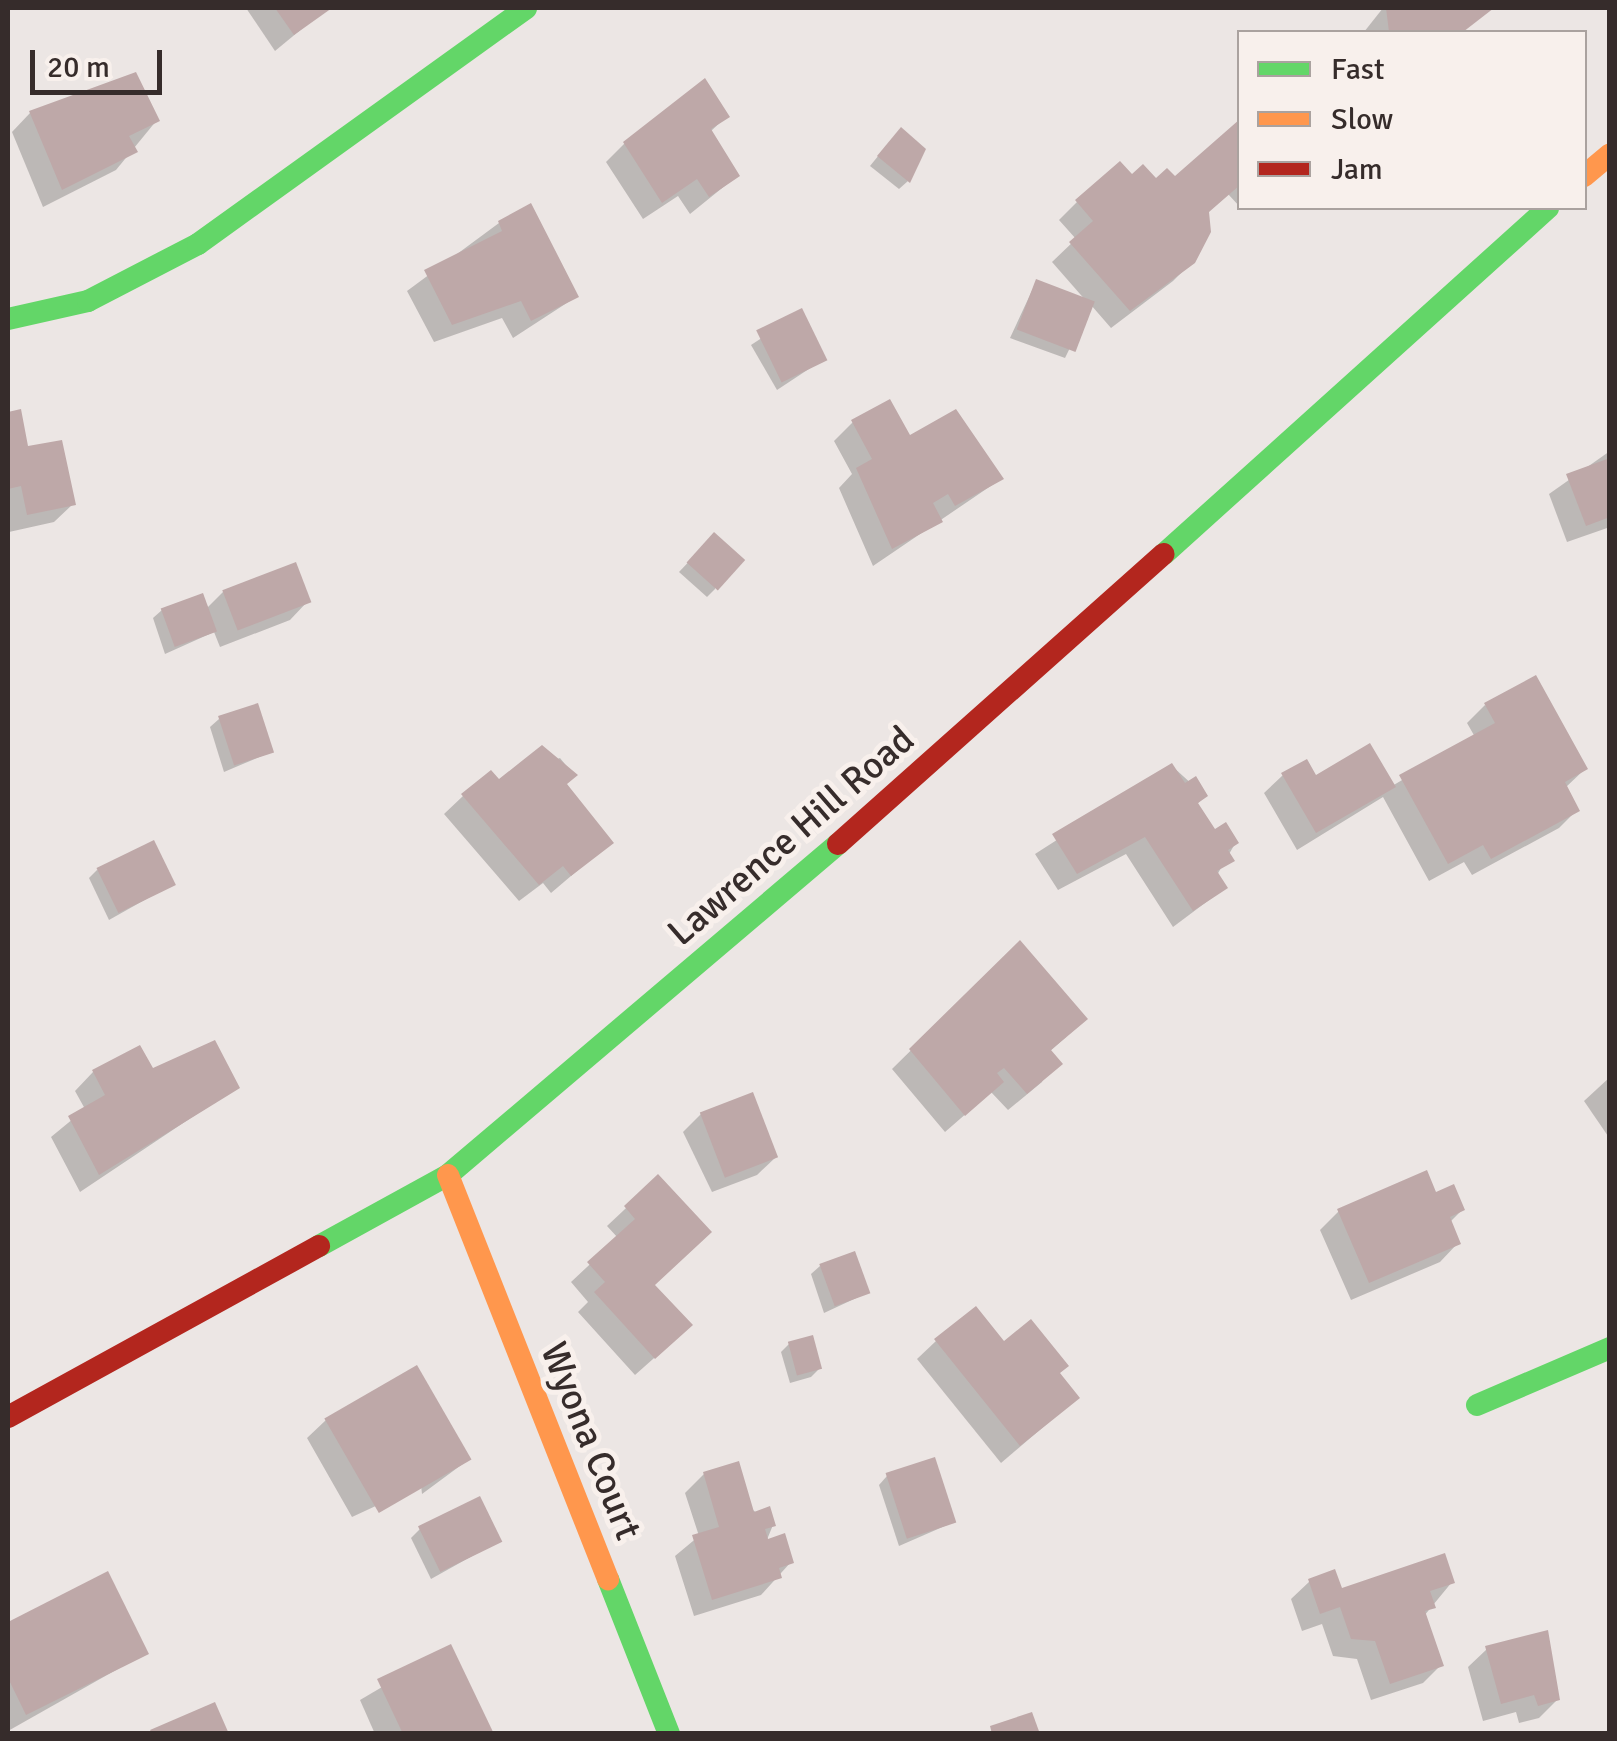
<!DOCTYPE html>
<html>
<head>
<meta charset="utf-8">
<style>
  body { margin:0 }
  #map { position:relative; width:1617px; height:1741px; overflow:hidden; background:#ece6e4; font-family:Signika,sans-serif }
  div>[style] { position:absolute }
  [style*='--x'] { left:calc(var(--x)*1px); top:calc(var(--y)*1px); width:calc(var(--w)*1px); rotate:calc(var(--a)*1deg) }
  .shadow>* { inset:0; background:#0003 }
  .building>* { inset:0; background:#bea8a8; transform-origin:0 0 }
  .fast>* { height:22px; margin:-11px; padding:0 11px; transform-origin:11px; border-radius:11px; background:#63d668 }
  .slow>* { height:22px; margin:-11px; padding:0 11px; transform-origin:11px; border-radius:11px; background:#ff974d }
  .jam>* { height:22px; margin:-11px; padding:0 11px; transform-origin:11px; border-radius:11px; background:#b3261e }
  span { translate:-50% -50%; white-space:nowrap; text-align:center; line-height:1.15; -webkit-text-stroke:10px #f8f0ec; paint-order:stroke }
  .street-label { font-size:38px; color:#362c2b }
  .frame { position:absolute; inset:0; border:10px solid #362c2b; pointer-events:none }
  .legend { position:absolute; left:1237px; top:30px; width:350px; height:180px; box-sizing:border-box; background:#f8f0ec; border:2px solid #aaa29f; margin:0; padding:12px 18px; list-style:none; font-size:30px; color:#362c2b }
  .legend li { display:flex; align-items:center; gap:20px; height:50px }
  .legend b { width:50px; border:2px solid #aaa29f }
  .scale { position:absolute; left:30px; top:50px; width:132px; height:45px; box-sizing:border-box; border:5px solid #362c2b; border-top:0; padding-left:12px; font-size:30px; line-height:35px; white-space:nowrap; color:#362c2b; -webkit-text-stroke:8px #f8f0ec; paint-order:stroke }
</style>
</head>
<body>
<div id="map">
  <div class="shadow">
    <i style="clip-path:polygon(246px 8px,327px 8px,275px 51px)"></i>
    <i style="clip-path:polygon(1383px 8px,1484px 8px,1454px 32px,1364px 32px)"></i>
    <i style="clip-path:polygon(30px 113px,157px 120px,116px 170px,43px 207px,12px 132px)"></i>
    <i style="clip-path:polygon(727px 116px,710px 132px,737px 176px,690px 214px,678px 196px,643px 219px,606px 162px,624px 144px)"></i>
    <i style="clip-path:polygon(1240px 122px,1240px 207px,1228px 194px,1206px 213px,1193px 261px,1173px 281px,1111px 328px,1091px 305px,1065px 358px,1010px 338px,1036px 282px,1087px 302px,1052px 262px,1076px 239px,1059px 220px,1077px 202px,1120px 164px,1132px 178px,1175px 180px)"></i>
    <i style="clip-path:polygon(892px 139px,908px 181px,899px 189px,870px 166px)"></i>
    <i style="clip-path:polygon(499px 223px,576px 297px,513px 338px,502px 318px,434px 342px,407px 291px)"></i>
    <i style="clip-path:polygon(801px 312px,824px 359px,777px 390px,751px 345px)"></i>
    <i style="clip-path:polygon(19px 412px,26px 449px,73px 504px,54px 522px,9px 532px,8px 415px)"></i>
    <i style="clip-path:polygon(853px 422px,909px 438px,1001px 479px,873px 566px,839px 488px,852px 474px,834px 441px)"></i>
    <i style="clip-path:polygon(1610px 451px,1610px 527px,1567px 542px,1549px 494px)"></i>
    <i style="clip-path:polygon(714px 535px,715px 589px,707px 597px,679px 572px)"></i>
    <i style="clip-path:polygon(224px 591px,308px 601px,290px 620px,220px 647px,214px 632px,165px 654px,153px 618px,162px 610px,206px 609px)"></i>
    <i style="clip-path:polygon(1485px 705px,1585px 769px,1565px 788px,1577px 810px,1559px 828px,1472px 875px,1464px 862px,1429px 881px,1383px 797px,1297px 850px,1264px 793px,1283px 775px,1392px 786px,1475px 737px,1467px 723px)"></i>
    <i style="clip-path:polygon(219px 719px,271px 752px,224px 772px,210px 727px)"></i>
    <i style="clip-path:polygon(560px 758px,574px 775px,564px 785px,611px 842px,551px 893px,543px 883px,519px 901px,444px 814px,463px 796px)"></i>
    <i style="clip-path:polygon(1172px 766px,1205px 796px,1196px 805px,1214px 833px,1236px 842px,1217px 875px,1225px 888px,1173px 927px,1126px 854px,1058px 890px,1035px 854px)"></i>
    <i style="clip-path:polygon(97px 870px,173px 884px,109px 920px,89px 878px)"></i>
    <i style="clip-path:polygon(1020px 943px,1066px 1037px,1049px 1052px,1042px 1082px,1008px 1110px,991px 1092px,945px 1132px,892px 1069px)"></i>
    <i style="clip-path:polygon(139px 1048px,152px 1072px,237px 1087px,80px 1192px,51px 1137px,85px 1109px,75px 1091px,93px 1072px)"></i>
    <i style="clip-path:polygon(1610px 1077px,1610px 1139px,1584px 1101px)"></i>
    <i style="clip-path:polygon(701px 1114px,776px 1157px,757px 1175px,712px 1192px,683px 1132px)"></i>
    <i style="clip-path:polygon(658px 1178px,652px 1285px,671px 1343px,635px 1375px,578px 1312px,588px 1302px,571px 1282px,618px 1238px,607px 1226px)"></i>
    <i style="clip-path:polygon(1435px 1195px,1462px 1210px,1449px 1223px,1458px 1243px,1440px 1262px,1351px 1300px,1320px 1230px,1339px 1211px)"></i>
    <i style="clip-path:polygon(820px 1266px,867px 1293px,824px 1313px,811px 1274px)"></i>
    <i style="clip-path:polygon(936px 1341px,1004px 1344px,1058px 1374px,1077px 1398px,1001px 1463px,917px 1359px)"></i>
    <i style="clip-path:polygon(790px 1343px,820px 1368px,811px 1377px,790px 1383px,781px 1352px)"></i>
    <i style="clip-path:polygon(326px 1420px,468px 1460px,422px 1494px,421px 1485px,352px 1517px,307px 1438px)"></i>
    <i style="clip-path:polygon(704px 1474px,773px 1525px,766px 1542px,791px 1562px,761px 1595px,694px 1616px,675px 1556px,699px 1536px,685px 1493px)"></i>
    <i style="clip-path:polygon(887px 1476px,954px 1522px,899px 1546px,879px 1485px)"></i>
    <i style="clip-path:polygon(420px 1529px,499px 1541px,431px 1579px,411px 1538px)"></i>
    <i style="clip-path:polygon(107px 1575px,146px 1653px,8px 1731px,8px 1624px)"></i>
    <i style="clip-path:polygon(1310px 1581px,1340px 1591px,1452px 1582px,1424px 1616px,1441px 1665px,1423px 1683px,1371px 1700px,1357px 1659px,1333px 1656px,1322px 1624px,1302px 1631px,1291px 1599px)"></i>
    <i style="clip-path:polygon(450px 1647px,491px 1734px,375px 1734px,360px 1700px)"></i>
    <i style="clip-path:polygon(1487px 1649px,1558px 1699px,1539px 1718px,1519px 1723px,1516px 1712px,1483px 1721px,1468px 1667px)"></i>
  </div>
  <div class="building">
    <i style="clip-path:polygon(275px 8px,332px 8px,294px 35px)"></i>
    <i style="clip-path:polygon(1386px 8px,1494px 8px,1463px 32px,1389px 32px)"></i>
    <i style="clip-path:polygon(136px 72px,160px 121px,129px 136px,138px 152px,62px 190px,29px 111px)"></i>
    <i style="clip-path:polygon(705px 78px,730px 117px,711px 129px,740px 176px,709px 197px,697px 179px,662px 203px,623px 142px)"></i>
    <i style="clip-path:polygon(1240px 119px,1240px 185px,1209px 212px,1211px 232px,1195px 263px,1130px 311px,1069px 242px,1093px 221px,1075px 200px,1120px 161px,1132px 174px,1143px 164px,1156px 178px,1167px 168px,1175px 176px)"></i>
    <i style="clip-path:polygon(901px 127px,926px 149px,910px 183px,877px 156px)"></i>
    <i style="clip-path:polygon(531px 203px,579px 297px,531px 321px,521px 301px,452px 325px,424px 270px,502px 231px,498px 221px)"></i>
    <i style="left:1036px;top:279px;width:63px;height:54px;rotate:21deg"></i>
    <i style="left:802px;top:308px;width:58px;height:51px;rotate:64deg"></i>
    <i style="clip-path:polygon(890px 399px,910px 435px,956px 409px,1004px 479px,955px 506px,948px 494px,933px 503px,943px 522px,892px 549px,856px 468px,872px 459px,851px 420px)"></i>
    <i style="clip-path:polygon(21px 409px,28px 446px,62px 440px,76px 505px,27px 515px,21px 486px,8px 489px,8px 412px)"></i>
    <i style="clip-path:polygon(1610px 458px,1610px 517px,1586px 526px,1566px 474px)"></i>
    <i style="left:714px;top:532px;width:42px;height:41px;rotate:42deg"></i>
    <i style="left:296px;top:562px;width:43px;height:79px;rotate:69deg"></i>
    <i style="left:203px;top:593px;width:41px;height:45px;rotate:70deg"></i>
    <i style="clip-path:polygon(1536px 675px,1588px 769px,1565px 782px,1580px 811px,1491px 859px,1483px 845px,1448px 864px,1399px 775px,1495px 723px,1484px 703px)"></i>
    <i style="left:258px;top:703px;width:52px;height:42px;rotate:72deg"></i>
    <i style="clip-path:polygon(1370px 743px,1396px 787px,1316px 833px,1281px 773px,1307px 759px,1316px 775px)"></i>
    <i style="clip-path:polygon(542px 745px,578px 775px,567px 784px,614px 843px,571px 876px,563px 866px,539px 885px,461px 794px,491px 770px,499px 779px)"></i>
    <i style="clip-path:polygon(1172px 763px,1185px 783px,1196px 776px,1208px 796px,1198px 803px,1215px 829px,1226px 822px,1239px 843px,1228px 850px,1235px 861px,1217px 871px,1228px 888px,1193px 911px,1145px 837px,1077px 874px,1052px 834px)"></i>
    <i style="left:154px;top:840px;width:50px;height:64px;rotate:64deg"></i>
    <i style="clip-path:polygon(1020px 940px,1088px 1019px,1051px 1050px,1063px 1064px,1027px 1094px,1004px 1068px,997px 1073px,1004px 1082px,965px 1116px,909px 1049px)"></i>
    <i style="clip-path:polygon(215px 1040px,240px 1088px,99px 1175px,68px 1116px,105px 1095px,92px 1070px,140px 1045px,153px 1068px)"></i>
    <i style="left:753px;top:1092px;width:70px;height:57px;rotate:69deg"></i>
    <i style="clip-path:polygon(1427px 1170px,1436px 1192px,1454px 1184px,1465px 1210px,1450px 1217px,1461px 1244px,1369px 1283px,1337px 1209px)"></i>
    <i style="clip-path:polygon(658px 1174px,712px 1232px,655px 1285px,693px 1325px,655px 1359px,594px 1292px,605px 1282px,587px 1262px,635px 1219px,624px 1206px)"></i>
    <i style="left:855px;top:1251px;width:45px;height:38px;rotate:70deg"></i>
    <i style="clip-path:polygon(976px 1306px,1004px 1341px,1031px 1319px,1069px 1366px,1060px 1373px,1080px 1398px,1020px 1446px,934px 1339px)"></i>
    <i style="left:813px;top:1335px;width:35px;height:26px;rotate:75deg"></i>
    <i style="left:417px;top:1365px;width:109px;height:107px;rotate:60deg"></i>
    <i style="left:935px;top:1457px;width:69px;height:52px;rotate:72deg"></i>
    <i style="clip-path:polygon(739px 1461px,754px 1512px,770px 1506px,776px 1526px,765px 1529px,768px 1539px,785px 1533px,794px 1563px,779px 1568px,782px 1578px,712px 1600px,692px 1535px,719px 1527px,703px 1472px)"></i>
    <i style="left:480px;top:1496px;width:51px;height:69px;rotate:64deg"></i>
    <i style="clip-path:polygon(1445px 1553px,1455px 1583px,1430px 1591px,1436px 1608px,1425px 1611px,1444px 1666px,1390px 1684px,1375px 1641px,1351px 1639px,1340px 1607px,1320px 1614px,1308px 1579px,1335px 1569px,1342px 1588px)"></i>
    <i style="clip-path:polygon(108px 1571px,149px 1654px,26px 1715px,8px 1678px,8px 1622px)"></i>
    <i style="clip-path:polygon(1548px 1630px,1560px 1700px,1538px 1706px,1534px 1695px,1501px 1704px,1485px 1646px)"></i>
    <i style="clip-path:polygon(451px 1644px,494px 1734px,403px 1734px,377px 1679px)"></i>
    <i style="clip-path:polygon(215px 1702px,229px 1734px,152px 1734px,150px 1730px)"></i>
    <i style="clip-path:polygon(1032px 1712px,1040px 1734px,992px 1734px,990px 1726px)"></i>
  </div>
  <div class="fast">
    <i style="--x:8;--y:319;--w:82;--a:-12.7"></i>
    <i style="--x:88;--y:301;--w:124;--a:-27.4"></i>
    <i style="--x:198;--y:244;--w:404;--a:-35.7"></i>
    <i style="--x:1164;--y:554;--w:517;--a:-42.02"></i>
    <i style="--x:319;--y:1246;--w:147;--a:-28.8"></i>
    <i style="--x:448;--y:1175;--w:512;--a:-40.32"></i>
    <i style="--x:1477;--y:1405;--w:145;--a:-23.2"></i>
    <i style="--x:608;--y:1579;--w:167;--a:68.5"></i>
  </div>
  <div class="slow">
    <i style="--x:1584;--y:176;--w:34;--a:-40"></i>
    <i style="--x:448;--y:1175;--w:435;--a:68.4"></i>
  </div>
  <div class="jam">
    <i style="--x:838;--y:844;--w:436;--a:-41.7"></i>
    <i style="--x:8;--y:1417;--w:355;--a:-28.8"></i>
  </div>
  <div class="street-label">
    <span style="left:791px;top:836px;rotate:-41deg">Lawrence Hill Road</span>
    <span style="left:591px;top:1441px;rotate:68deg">Wyona Court</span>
  </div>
  <div class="frame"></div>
  <ul class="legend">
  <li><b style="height:12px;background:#63d668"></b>Fast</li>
  <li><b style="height:12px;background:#ff974d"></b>Slow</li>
  <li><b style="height:12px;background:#b3261e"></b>Jam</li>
  </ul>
  <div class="scale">20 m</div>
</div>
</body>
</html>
